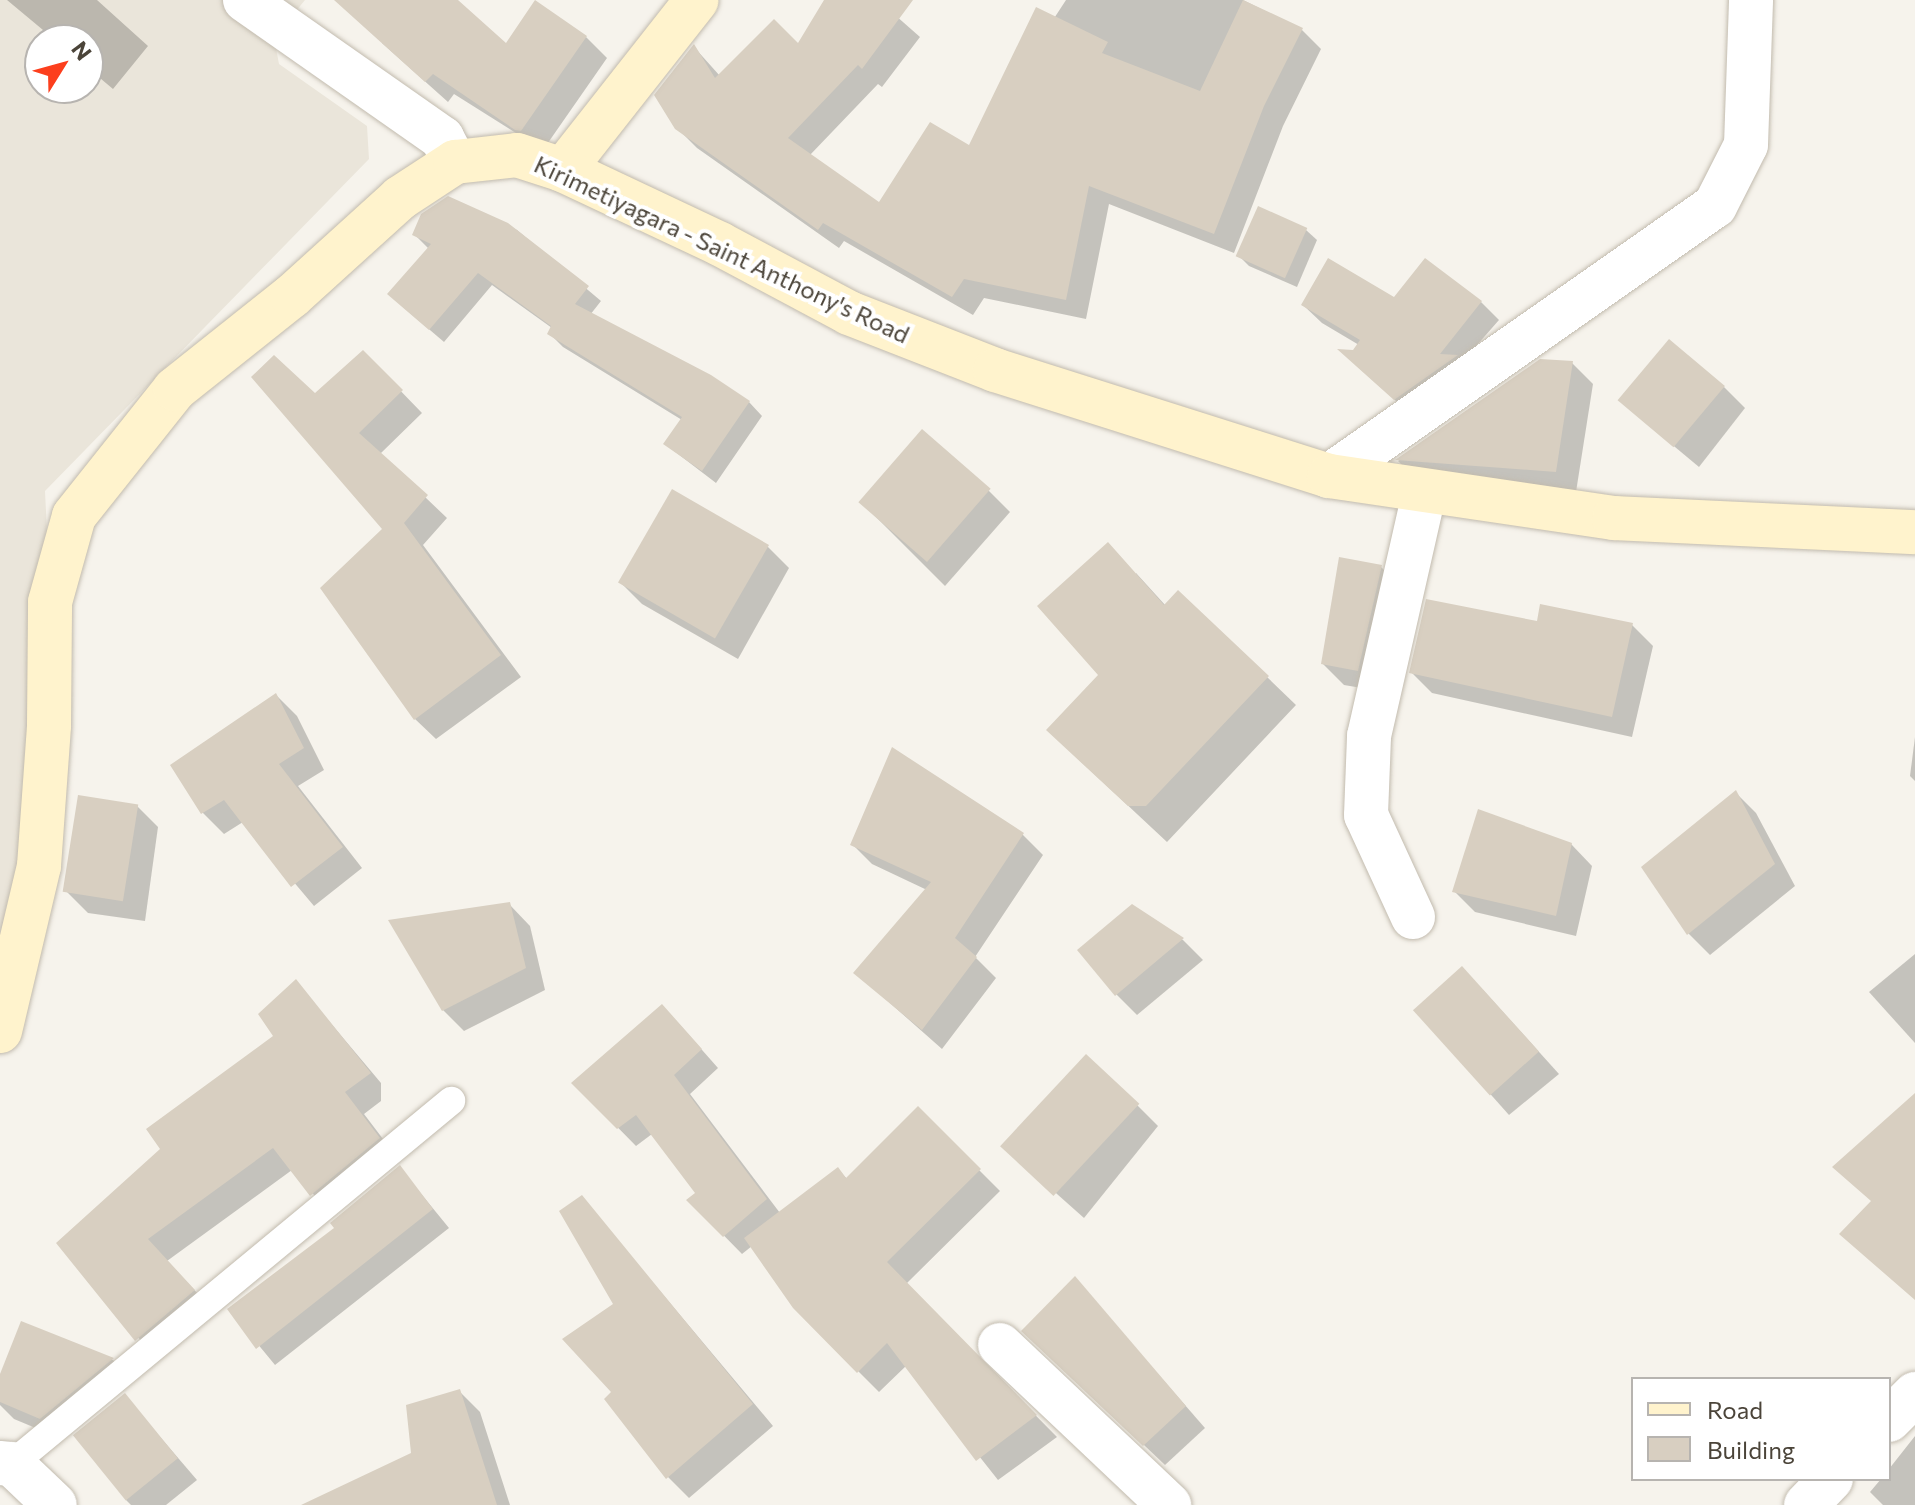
<!DOCTYPE html>
<html>
<head>
<meta charset="utf-8">
<style>
  body { margin:0 }
  #map { position:relative; width:1915px; height:1505px; overflow:hidden; background:#f6f3ec; font-family:Commissioner,sans-serif }
  div>[style] { position:absolute }
  [style*='--x'] { left:calc(var(--x)*1px); top:calc(var(--y)*1px); width:calc(var(--w)*1px); rotate:calc(var(--a)*1deg) }
  .residential>* { inset:0; background:#eae5da }
  .shadow>* { inset:0; background:#0003 }
  .building>* { inset:0; background:#d8cfc1; transform-origin:0 0 }
  .roads { filter:drop-shadow(0 0 2px #c2bbae) drop-shadow(0 0 2px #c2bbae) }
  .lane>* { height:28px; margin:-14px; padding:0 14px; transform-origin:14px; border-radius:14px; background:#fff }
  .street>* { height:44px; margin:-22px; padding:0 22px; transform-origin:22px; border-radius:22px; background:#fff }
  .secondary>* { height:44px; margin:-22px; padding:0 22px; transform-origin:22px; border-radius:22px; background:#fff3cd }
  span { translate:-50% -50%; white-space:nowrap; text-align:center; line-height:1.15; -webkit-text-stroke:8px #fff; paint-order:stroke }
  .street-label { font-size:24px; color:#4b4439 }
  .legend { position:absolute; left:1631px; top:1377px; width:260px; height:104px; box-sizing:border-box; background:#fff; border:2px solid #b7b4b0; margin:0; padding:10px 14px; list-style:none; font-size:24px; color:#4b4439 }
  .legend li { display:flex; align-items:center; gap:16px; height:40px }
  .legend b { width:40px; border:2px solid #b7b4b0 }
  .north { position:absolute; left:24px; top:24px; width:80px; height:80px; box-sizing:border-box; background:#fff; border:2px solid #b7b4b0; border-radius:50%; rotate:53deg; font-size:22px; font-weight:700; line-height:32px; text-align:center; color:#4b4439 }
  .north::after { content:''; display:block; margin:auto; width:28px; height:36px; background:#fc3f1d; clip-path:polygon(50% 0,100% 100%,50% 72%,0 100%) }
</style>
</head>
<body>
<div id="map">
  <div class="residential">
    <i style="clip-path:polygon(evenodd,0 0,305px 0,274px 38px,279px 64px,367px 126px,369px 159px,45px 491px,56px 717px,0 1055px,0 0,40px 40px,88px 40px,88px 88px,40px 88px,40px 40px)"></i>
  </div>
  <div class="shadow">
    <i style="clip-path:polygon(7px 0,97px 0,148px 46px,113px 89px,88px 68px,88px 40px,55px 40px)"></i>
    <i style="clip-path:polygon(381px 0,455px 0,506px 46px,586px 37px,607px 58px,543px 150px,454px 94px,448px 102px,382px 43px)"></i>
    <i style="clip-path:polygon(827px 0,878px 0,920px 37px,882px 87px,878px 84px,810px 155px,880px 205px,970px 147px,1066px 0,1243px 0,1301px 29px,1321px 49px,1283px 126px,1234px 253px,1109px 204px,1086px 319px,984px 298px,973px 315px,844px 241px,839px 248px,697px 148px,676px 127px,694px 47px,720px 76px,799px 46px)"></i>
    <i style="clip-path:polygon(449px 198px,517px 230px,601px 301px,590px 315px,749px 402px,762px 416px,716px 483px,665px 444px,682px 420px,563px 347px,549px 333px,552px 328px,492px 285px,444px 342px,403px 307px,429px 249px,414px 234px)"></i>
    <i style="clip-path:polygon(1306px 230px,1317px 240px,1297px 287px,1249px 266px,1239px 256px)"></i>
    <i style="clip-path:polygon(1395px 299px,1481px 302px,1499px 320px,1414px 417px,1358px 367px,1354px 352px,1359px 345px,1322px 323px,1303px 305px)"></i>
    <i style="clip-path:polygon(363px 352px,422px 413px,380px 454px,447px 518px,423px 545px,521px 677px,436px 739px,415px 719px,384px 529px,315px 396px)"></i>
    <i style="clip-path:polygon(1540px 361px,1572px 363px,1593px 384px,1576px 492px,1418px 481px,1398px 461px)"></i>
    <i style="clip-path:polygon(1724px 387px,1745px 408px,1699px 467px,1621px 402px)"></i>
    <i style="clip-path:polygon(989px 491px,1010px 512px,945px 586px,860px 501px)"></i>
    <i style="clip-path:polygon(672px 492px,768px 547px,789px 568px,738px 659px,642px 604px,621px 583px)"></i>
    <i style="clip-path:polygon(1381px 567px,1402px 588px,1379px 691px,1344px 685px,1323px 664px)"></i>
    <i style="clip-path:polygon(1136px 573px,1166px 606px,1267px 677px,1296px 705px,1167px 842px,1077px 758px)"></i>
    <i style="clip-path:polygon(1539px 624px,1632px 625px,1653px 646px,1632px 737px,1432px 693px,1411px 672px)"></i>
    <i style="clip-path:polygon(276px 695px,297px 716px,324px 770px,298px 786px,362px 868px,314px 906px,243px 822px,224px 834px,203px 813px,173px 765px)"></i>
    <i style="clip-path:polygon(1915px 737px,1915px 781px,1910px 776px)"></i>
    <i style="clip-path:polygon(893px 750px,1023px 835px,1043px 855px,975px 957px,996px 978px,942px 1049px,856px 973px,927px 890px,872px 864px,852px 844px)"></i>
    <i style="clip-path:polygon(1736px 793px,1756px 813px,1795px 886px,1710px 955px,1689px 934px,1644px 867px)"></i>
    <i style="clip-path:polygon(137px 806px,158px 827px,145px 921px,88px 913px,67px 892px)"></i>
    <i style="clip-path:polygon(1571px 844px,1592px 866px,1576px 936px,1475px 912px,1454px 891px)"></i>
    <i style="clip-path:polygon(509px 904px,530px 926px,545px 990px,464px 1031px,443px 1010px)"></i>
    <i style="clip-path:polygon(1132px 906px,1183px 940px,1203px 960px,1137px 1015px,1116px 994px)"></i>
    <i style="clip-path:polygon(1915px 954px,1915px 1043px,1869px 992px)"></i>
    <i style="clip-path:polygon(296px 982px,381px 1083px,381px 1101px,364px 1114px,399px 1160px,332px 1215px,292px 1170px,167px 1261px,215px 1312px,157px 1360px,59px 1243px,163px 1149px,275px 1036px)"></i>
    <i style="clip-path:polygon(1483px 990px,1559px 1074px,1509px 1115px,1419px 1014px)"></i>
    <i style="clip-path:polygon(680px 1025px,718px 1068px,690px 1094px,780px 1213px,838px 1169px,847px 1179px,918px 1109px,1000px 1191px,906px 1284px,1057px 1437px,998px 1480px,907px 1365px,879px 1392px,794px 1307px,752px 1246px,742px 1254px,689px 1200px,698px 1194px,652px 1134px,636px 1146px,574px 1083px)"></i>
    <i style="clip-path:polygon(1137px 1105px,1158px 1126px,1084px 1218px,1011px 1153px)"></i>
    <i style="clip-path:polygon(400px 1168px,449px 1228px,275px 1365px,229px 1309px,337px 1229px)"></i>
    <i style="clip-path:polygon(582px 1198px,773px 1426px,689px 1498px,668px 1477px,614px 1392px,616px 1304px)"></i>
    <i style="clip-path:polygon(1075px 1279px,1205px 1428px,1165px 1465px,1045px 1351px)"></i>
    <i style="clip-path:polygon(22px 1324px,113px 1360px,133px 1380px,62px 1439px,14px 1419px,0 1405px,0 1379px)"></i>
    <i style="clip-path:polygon(459px 1391px,480px 1412px,510px 1505px,328px 1505px,413px 1454px)"></i>
    <i style="clip-path:polygon(125px 1396px,197px 1480px,166px 1505px,131px 1505px,126px 1500px)"></i>
    <i style="clip-path:polygon(1915px 1436px,1915px 1505px,1883px 1505px,1870px 1492px,1881px 1479px,1889px 1479px,1889px 1469px)"></i>
  </div>
  <div class="building">
    <i style="clip-path:polygon(334px 0,458px 0,506px 43px,535px 0,587px 36px,521px 131px,515px 130px,433px 74px,425px 82px)"></i>
    <i style="clip-path:polygon(824px 0,913px 0,862px 69px,858px 65px,788px 138px,879px 202px,930px 122px,969px 145px,1036px 7px,1108px 42px,1102px 53px,1200px 91px,1243px 0,1303px 28px,1264px 106px,1214px 234px,1089px 186px,1066px 300px,964px 279px,952px 297px,823px 223px,818px 230px,675px 129px,654px 95px,694px 44px,715px 78px,774px 19px,798px 43px)"></i>
    <i style="clip-path:polygon(448px 196px,508px 223px,589px 286px,575px 304px,711px 375px,750px 401px,702px 471px,663px 444px,682px 417px,547px 334px,551px 326px,478px 273px,429px 330px,387px 294px,431px 244px,412px 235px,421px 214px)"></i>
    <i style="left:1258px;top:206px;width:54px;height:55px;rotate:24deg"></i>
    <i style="clip-path:polygon(1328px 258px,1394px 297px,1425px 258px,1482px 301px,1440px 354px,1458px 355px,1394px 400px,1337px 349px,1353px 350px,1360px 340px,1301px 305px)"></i>
    <i style="left:1669px;top:339px;width:73px;height:80px;rotate:40deg"></i>
    <i style="clip-path:polygon(363px 350px,403px 390px,359px 433px,428px 495px,404px 523px,501px 655px,414px 720px,320px 588px,382px 529px,251px 377px,274px 355px,315px 393px)"></i>
    <i style="clip-path:polygon(1540px 359px,1573px 361px,1556px 472px,1395px 460px)"></i>
    <i style="left:922px;top:429px;width:91px;height:97px;rotate:41deg"></i>
    <i style="left:672px;top:489px;width:112px;height:108px;rotate:30deg"></i>
    <i style="clip-path:polygon(1108px 542px,1164px 605px,1178px 590px,1269px 676px,1146px 806px,1128px 806px,1046px 730px,1098px 675px,1037px 606px)"></i>
    <i style="clip-path:polygon(1339px 557px,1382px 565px,1358px 671px,1321px 664px)"></i>
    <i style="clip-path:polygon(1426px 599px,1537px 621px,1540px 604px,1633px 623px,1612px 717px,1409px 673px)"></i>
    <i style="clip-path:polygon(276px 693px,304px 748px,279px 764px,343px 847px,291px 887px,224px 800px,201px 814px,170px 765px)"></i>
    <i style="clip-path:polygon(892px 747px,1024px 833px,955px 938px,977px 957px,922px 1030px,853px 973px,931px 882px,850px 845px)"></i>
    <i style="clip-path:polygon(1736px 790px,1775px 864px,1687px 935px,1641px 867px)"></i>
    <i style="left:78px;top:795px;width:61px;height:98px;rotate:9deg"></i>
    <i style="clip-path:polygon(1478px 809px,1572px 843px,1556px 916px,1452px 892px)"></i>
    <i style="clip-path:polygon(510px 902px,526px 968px,442px 1011px,388px 920px)"></i>
    <i style="clip-path:polygon(1132px 904px,1184px 938px,1115px 996px,1077px 950px)"></i>
    <i style="left:1462px;top:966px;width:115px;height:66px;rotate:48deg"></i>
    <i style="clip-path:polygon(296px 979px,371px 1073px,345px 1092px,380px 1138px,310px 1196px,273px 1148px,148px 1239px,195px 1290px,135px 1341px,56px 1243px,160px 1149px,146px 1129px,273px 1036px,258px 1014px)"></i>
    <i style="clip-path:polygon(662px 1004px,702px 1049px,674px 1075px,767px 1199px,723px 1237px,686px 1200px,695px 1193px,636px 1115px,617px 1129px,571px 1083px)"></i>
    <i style="left:1086px;top:1054px;width:73px;height:126px;rotate:43deg"></i>
    <i style="clip-path:polygon(1915px 1093px,1915px 1300px,1839px 1234px,1871px 1201px,1832px 1167px)"></i>
    <i style="clip-path:polygon(918px 1106px,981px 1169px,887px 1262px,1037px 1415px,976px 1461px,887px 1343px,857px 1373px,793px 1308px,744px 1238px,838px 1167px,846px 1178px)"></i>
    <i style="clip-path:polygon(400px 1165px,433px 1209px,256px 1349px,227px 1309px,334px 1228px,330px 1223px)"></i>
    <i style="clip-path:polygon(582px 1195px,753px 1404px,666px 1479px,604px 1399px,611px 1392px,562px 1339px,613px 1304px,559px 1211px)"></i>
    <i style="clip-path:polygon(1075px 1276px,1186px 1406px,1143px 1446px,1021px 1331px)"></i>
    <i style="clip-path:polygon(21px 1321px,114px 1358px,40px 1419px,0 1402px,0 1374px)"></i>
    <i style="clip-path:polygon(460px 1389px,497px 1505px,301px 1505px,411px 1453px,406px 1405px)"></i>
    <i style="left:125px;top:1393px;width:84px;height:67px;rotate:51deg"></i>
  </div>
  <div class="roads">
    <div class="lane">
      <i style="--x:12;--y:1464;--w:570;--a:-39.59"></i>
    </div>
    <div class="street">
      <i style="--x:245;--y:0;--w:241;--a:35"></i>
      <i style="--x:442;--y:138;--w:27;--a:62"></i>
      <i style="--x:1329;--y:476;--w:471;--a:-35"></i>
      <i style="--x:1715;--y:206;--w:68;--a:-63.1"></i>
      <i style="--x:1746;--y:145;--w:145;--a:-88"></i>
      <i style="--x:1413;--y:917;--w:112;--a:-114.7"></i>
      <i style="--x:1366;--y:815;--w:79;--a:-87.8"></i>
      <i style="--x:1369;--y:736;--w:248;--a:-77.2"></i>
      <i style="--x:1000;--y:1345;--w:233;--a:43.4"></i>
      <i style="--x:1889;--y:1420;--w:37;--a:-45"></i>
      <i style="--x:0;--y:1463;--w:12;--a:5"></i>
      <i style="--x:12;--y:1464;--w:59;--a:43.6"></i>
      <i style="--x:1806;--y:1505;--w:36;--a:-46"></i>
    </div>
    <div class="secondary">
      <i style="--x:563;--y:170;--w:216;--a:-51.8"></i>
      <i style="--x:0;--y:1031;--w:170;--a:-76.7"></i>
      <i style="--x:39;--y:866;--w:141;--a:-85.9"></i>
      <i style="--x:49;--y:725;--w:123;--a:-89.5"></i>
      <i style="--x:50;--y:602;--w:89;--a:-74.4"></i>
      <i style="--x:74;--y:516;--w:162;--a:-51.5"></i>
      <i style="--x:175;--y:389;--w:149;--a:-38.5"></i>
      <i style="--x:292;--y:296;--w:146;--a:-42.2"></i>
      <i style="--x:400;--y:198;--w:66;--a:-33.2"></i>
      <i style="--x:455;--y:162;--w:62;--a:-6.4"></i>
      <i style="--x:517;--y:155;--w:48;--a:18.1"></i>
      <i style="--x:563;--y:170;--w:174;--a:25.2"></i>
      <i style="--x:720;--y:244;--w:146;--a:28.1"></i>
      <i style="--x:849;--y:313;--w:157;--a:21.3"></i>
      <i style="--x:995;--y:370;--w:350;--a:17.6"></i>
      <i style="--x:1329;--y:476;--w:288;--a:8.4"></i>
      <i style="--x:1614;--y:518;--w:301;--a:2.7"></i>
    </div>
  </div>
  <div class="street-label">
    <span style="left:722px;top:249px;rotate:25deg">Kirimetiyagara - Saint Anthony's Road</span>
  </div>
  <ul class="legend">
  <li><b style="height:10px;background:#fff3cd"></b>Road</li>
  <li><b style="height:22px;background:#d8cfc1"></b>Building</li>
  </ul>
  <div class="north">N</div>
</div>
</body>
</html>
